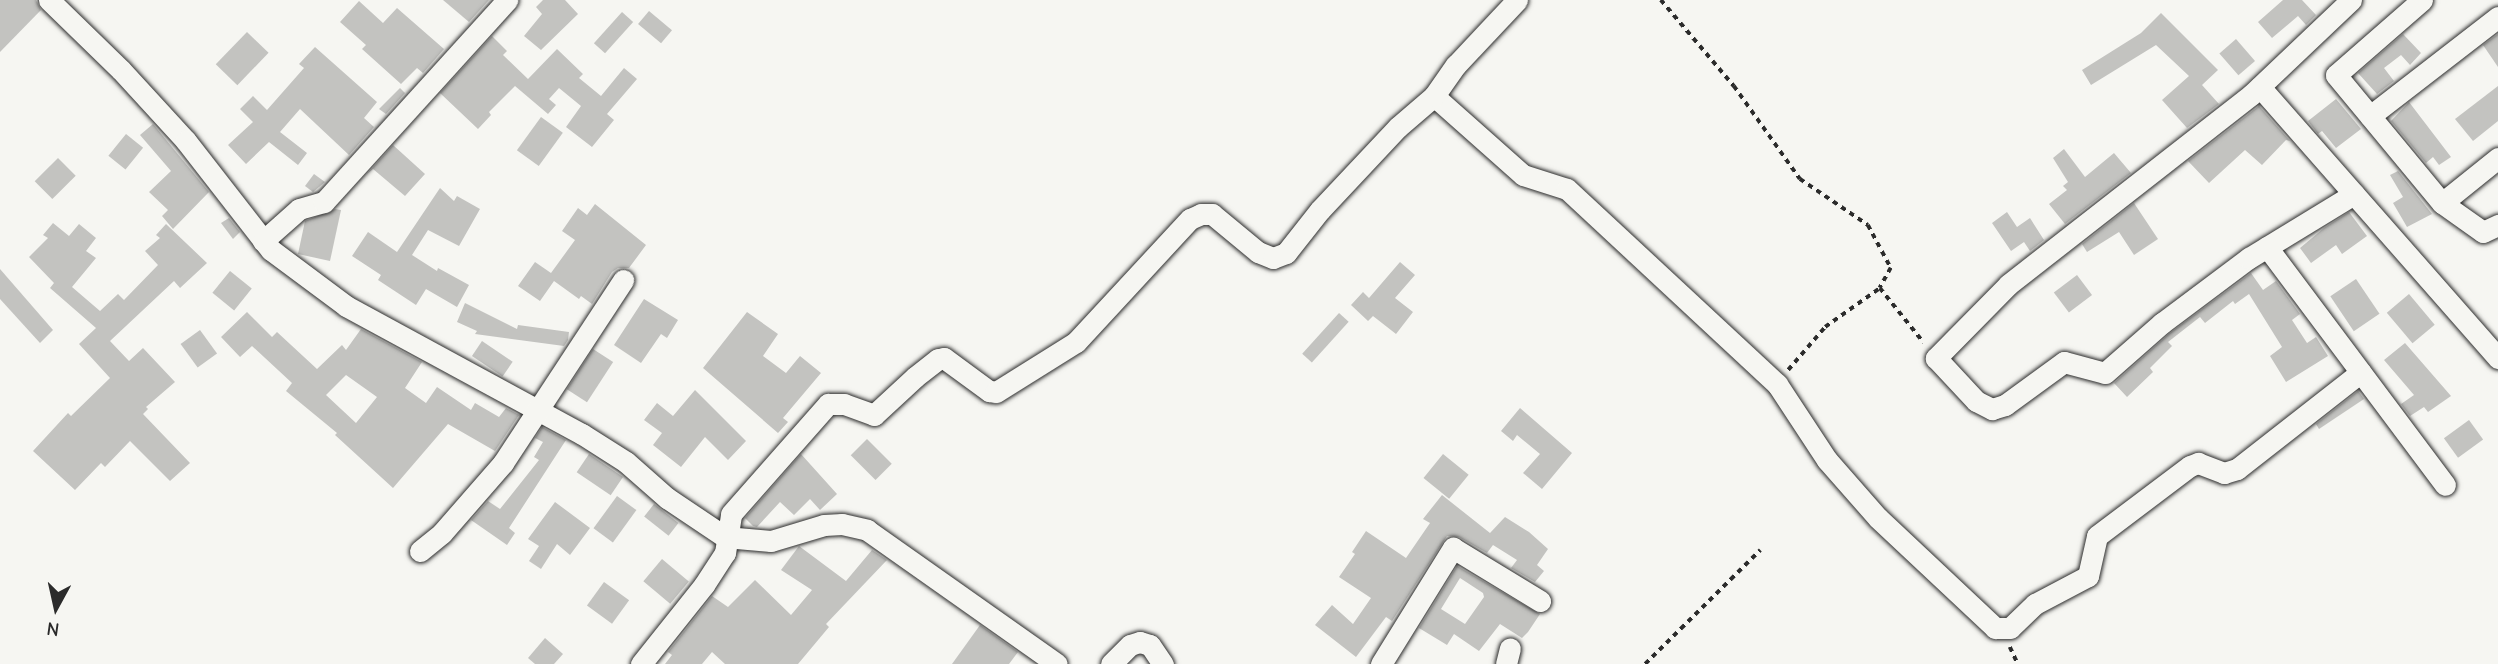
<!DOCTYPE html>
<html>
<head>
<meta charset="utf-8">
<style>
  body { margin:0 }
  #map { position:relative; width:2498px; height:664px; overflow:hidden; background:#f6f6f2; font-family:"Comic Neue",sans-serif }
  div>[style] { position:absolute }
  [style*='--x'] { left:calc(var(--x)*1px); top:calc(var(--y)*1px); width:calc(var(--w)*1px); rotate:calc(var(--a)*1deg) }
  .building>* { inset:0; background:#c3c3c0; transform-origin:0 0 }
  .path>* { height:3.5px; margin-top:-1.75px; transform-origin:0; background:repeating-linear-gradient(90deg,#2b2b2b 0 5px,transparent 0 10px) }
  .roads { filter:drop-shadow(0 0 2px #2b2b2b) drop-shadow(0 0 2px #2b2b2b) }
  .minor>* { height:21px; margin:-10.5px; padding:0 10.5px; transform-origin:10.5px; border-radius:10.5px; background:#f6f6f2 }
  span { translate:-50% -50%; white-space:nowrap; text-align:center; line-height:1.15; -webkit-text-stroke:5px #f6f6f2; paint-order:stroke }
  .north { position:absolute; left:21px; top:573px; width:70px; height:70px; -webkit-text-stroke:5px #f6f6f2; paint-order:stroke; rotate:188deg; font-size:19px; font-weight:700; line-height:28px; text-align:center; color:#2b2b2b }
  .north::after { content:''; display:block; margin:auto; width:24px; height:32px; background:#2b2b2b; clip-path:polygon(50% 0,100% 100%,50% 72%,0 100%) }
</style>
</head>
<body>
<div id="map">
  <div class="building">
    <i style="clip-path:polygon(0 0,36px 0,41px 10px,0 52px)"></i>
    <i style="clip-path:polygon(443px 0,489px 0,469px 22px)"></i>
    <i style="clip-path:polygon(543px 0,565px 0,578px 14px,541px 50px,524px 36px,542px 14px,536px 7px)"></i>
    <i style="clip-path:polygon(2283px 0,2302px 0,2316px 15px,2306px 25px,2298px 16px,2272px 38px,2258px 22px)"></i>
    <i style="clip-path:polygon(359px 1px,383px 23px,397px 8px,444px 49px,423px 73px,417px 68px,401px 84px,362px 49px,366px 45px,340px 22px)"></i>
    <i style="left:649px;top:11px;width:30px;height:17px;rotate:40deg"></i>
    <i style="left:622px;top:12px;width:15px;height:42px;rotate:42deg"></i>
    <i style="clip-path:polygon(2161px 13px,2218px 70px,2202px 85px,2219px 104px,2187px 128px,2162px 100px,2189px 76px,2156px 45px,2091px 85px,2082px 70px,2141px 33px)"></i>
    <i style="left:247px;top:32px;width:30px;height:45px;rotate:44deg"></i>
    <i style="clip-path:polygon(2403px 34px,2421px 53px,2410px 65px,2401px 55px,2384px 68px,2394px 81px,2377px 94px,2358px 73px)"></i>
    <i style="clip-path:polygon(2498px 34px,2498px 67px,2483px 45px)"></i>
    <i style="clip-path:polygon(492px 36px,507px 51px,503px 55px,528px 79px,557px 49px,583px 74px,579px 78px,601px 96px,624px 68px,637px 79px,607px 114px,614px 120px,592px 147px,566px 127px,581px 106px,559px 88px,549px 99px,556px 105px,548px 114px,515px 86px,489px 112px,491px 115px,478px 129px,440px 93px)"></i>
    <i style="left:2236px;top:39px;width:29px;height:22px;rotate:49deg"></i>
    <i style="clip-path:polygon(315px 47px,377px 102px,364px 118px,374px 127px,349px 155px,300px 109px,280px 132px,307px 153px,298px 165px,269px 142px,246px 164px,228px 145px,253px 122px,240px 109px,253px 96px,267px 110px,304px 68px,299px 64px)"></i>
    <i style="clip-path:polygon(2498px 86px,2498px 121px,2473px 141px,2455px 119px)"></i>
    <i style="clip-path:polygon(400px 88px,405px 93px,386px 114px,379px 109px)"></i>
    <i style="clip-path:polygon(2336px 99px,2361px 129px,2336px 148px,2322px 131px,2318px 134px,2308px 121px)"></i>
    <i style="clip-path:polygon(2409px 102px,2451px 157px,2439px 165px,2433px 157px,2426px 163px,2391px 121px)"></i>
    <i style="clip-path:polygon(2259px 106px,2290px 141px,2286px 140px,2262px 165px,2245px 150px,2209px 183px,2188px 161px)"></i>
    <i style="left:541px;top:117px;width:27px;height:41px;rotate:36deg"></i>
    <i style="clip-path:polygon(153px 124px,209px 192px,173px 229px,162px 216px,168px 210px,149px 192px,171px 171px,140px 135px)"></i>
    <i style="left:126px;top:134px;width:22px;height:28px;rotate:39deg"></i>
    <i style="clip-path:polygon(393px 145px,425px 174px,405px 196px,373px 169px,367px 174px)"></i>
    <i style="clip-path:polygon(2064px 149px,2085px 177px,2114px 153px,2131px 173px,2065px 224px,2049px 204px,2067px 190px,2063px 186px,2068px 182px,2053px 158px)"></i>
    <i style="left:58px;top:158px;width:25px;height:33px;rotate:45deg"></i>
    <i style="clip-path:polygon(2398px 171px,2432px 214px,2407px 227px,2393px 203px,2403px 197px,2390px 175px)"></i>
    <i style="clip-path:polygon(314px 174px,325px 182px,313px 192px,305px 186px)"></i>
    <i style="clip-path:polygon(440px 188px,454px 201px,457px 196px,480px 209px,459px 246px,428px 230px,412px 255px,437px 271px,438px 268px,469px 285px,457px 307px,426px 289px,416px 305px,378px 280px,381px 275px,352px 256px,368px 232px,397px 252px)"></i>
    <i style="clip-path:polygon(2134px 203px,2158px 239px,2134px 255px,2119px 232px,2087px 252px,2082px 244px)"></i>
    <i style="clip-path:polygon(595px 204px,646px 245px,629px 268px,618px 268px,612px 272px,592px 304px,581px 296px,579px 299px,554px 281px,540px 301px,518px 286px,535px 262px,551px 273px,575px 240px,562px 231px,578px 208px,587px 215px)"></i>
    <i style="clip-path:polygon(335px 209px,341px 210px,330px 261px,298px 254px,305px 221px)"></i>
    <i style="clip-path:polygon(2007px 212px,2017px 227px,2030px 218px,2044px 240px,2030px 251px,2024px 242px,2011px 251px,1992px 223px)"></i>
    <i style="clip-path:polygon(2349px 212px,2367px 236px,2342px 254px,2336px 245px,2311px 263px,2300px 248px,2324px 228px)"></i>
    <i style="clip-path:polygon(229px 218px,240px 232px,233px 239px,221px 223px)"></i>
    <i style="clip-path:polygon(53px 223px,69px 236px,79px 224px,96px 238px,86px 251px,96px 258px,72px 287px,100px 311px,118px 294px,124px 300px,158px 265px,145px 251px,160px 238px,156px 235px,166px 224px,207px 263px,180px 288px,174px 281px,110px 341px,129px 361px,143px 348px,175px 382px,146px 407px,148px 409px,143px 414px,190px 463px,170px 481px,130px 441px,105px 467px,101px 463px,75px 490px,33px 451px,68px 413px,71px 416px,110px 378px,79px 344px,96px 328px,50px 288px,54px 283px,29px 257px,48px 238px,43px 235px)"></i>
    <i style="clip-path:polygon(1400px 262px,1415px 275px,1395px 298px,1413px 312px,1396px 334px,1373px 316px,1368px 321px,1351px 305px,1363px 292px,1369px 298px)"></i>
    <i style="clip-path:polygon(0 269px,53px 330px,40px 343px,0 299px)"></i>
    <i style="left:230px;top:271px;width:28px;height:28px;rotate:39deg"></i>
    <i style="clip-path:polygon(2251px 273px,2263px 290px,2276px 281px,2300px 314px,2292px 320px,2307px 343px,2316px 337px,2328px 356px,2286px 382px,2270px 356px,2282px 347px,2249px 294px,2235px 304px,2233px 301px,2205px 323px,2200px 317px,2168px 342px,2172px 346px,2150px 368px,2153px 372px,2127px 397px,2114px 383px,2170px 333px)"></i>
    <i style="left:2077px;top:275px;width:25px;height:29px;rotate:53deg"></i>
    <i style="left:2356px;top:279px;width:42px;height:31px;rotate:56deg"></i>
    <i style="left:2409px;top:294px;width:40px;height:29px;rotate:50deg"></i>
    <i style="clip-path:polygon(644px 299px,678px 320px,667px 338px,661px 334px,641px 363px,614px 345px)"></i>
    <i style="clip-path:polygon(465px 303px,517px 329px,518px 325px,569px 332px,568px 340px,564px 346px,475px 334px,477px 331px,457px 322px)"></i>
    <i style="clip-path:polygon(evenodd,247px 312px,272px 337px,277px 332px,317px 369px,342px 345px,346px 350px,361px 329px,422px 362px,405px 388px,426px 403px,437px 387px,471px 410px,475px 403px,499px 417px,506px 408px,519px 415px,495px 451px,448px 424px,393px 488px,335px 435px,337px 433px,286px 391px,292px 383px,252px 346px,240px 357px,221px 337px,247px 312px,346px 375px,377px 397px,356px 423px,326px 395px,346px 375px)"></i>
    <i style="clip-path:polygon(747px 312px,778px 334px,763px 356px,786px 373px,800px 356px,821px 373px,783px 418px,788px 422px,778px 433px,703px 368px)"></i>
    <i style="left:1339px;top:313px;width:13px;height:55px;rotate:42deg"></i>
    <i style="left:200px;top:330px;width:29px;height:24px;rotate:54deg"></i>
    <i style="left:482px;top:341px;width:37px;height:18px;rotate:34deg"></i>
    <i style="clip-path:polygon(2405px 343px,2451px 396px,2428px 412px,2424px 407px,2410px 416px,2401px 404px,2414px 395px,2384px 360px)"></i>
    <i style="left:593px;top:349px;width:24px;height:48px;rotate:33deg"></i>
    <i style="clip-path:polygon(695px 390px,746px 441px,728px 460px,705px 437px,681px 467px,653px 445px,662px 433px,644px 420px,657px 403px,673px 416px)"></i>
    <i style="clip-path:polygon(2358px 391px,2364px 399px,2319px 429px,2316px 424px)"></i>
    <i style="clip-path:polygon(1520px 408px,1572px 453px,1542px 489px,1523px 473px,1540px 454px,1517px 435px,1513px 441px,1501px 431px)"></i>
    <i style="left:2469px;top:420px;width:24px;height:31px;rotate:54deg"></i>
    <i style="clip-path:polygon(542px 427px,566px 440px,509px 528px,515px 533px,507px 545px,471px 520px,488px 501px,500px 509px,539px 460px,534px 457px,543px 442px,535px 438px)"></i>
    <i style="left:867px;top:439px;width:35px;height:23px;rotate:45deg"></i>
    <i style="left:589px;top:454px;width:41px;height:22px;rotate:34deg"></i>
    <i style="clip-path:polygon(801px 454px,837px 494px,820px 510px,810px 499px,794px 515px,780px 502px,757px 527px,753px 526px,745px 518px)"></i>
    <i style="left:1443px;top:454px;width:33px;height:31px;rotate:39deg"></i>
    <i style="clip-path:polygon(1442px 495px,1490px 533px,1505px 517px,1529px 532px,1548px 549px,1537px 565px,1544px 571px,1535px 582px,1511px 568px,1517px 560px,1493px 545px,1487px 553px,1459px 537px,1447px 536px,1392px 621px,1386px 617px,1356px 657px,1315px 625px,1332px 605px,1353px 624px,1371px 598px,1339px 577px,1355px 554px,1352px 552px,1366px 531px,1406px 558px,1430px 523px,1423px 519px)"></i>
    <i style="left:617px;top:496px;width:24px;height:40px;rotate:36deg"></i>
    <i style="clip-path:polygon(555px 502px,590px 528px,570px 555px,557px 544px,541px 569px,529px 561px,539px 546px,528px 539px)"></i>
    <i style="left:654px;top:504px;width:31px;height:16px;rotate:38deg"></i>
    <i style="clip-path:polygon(799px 546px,846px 581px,872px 550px,887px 560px,826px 624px,829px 627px,798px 664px,725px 664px,712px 652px,702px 664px,665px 664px,672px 655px,668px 652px,712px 596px,728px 607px,755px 580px,791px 615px,812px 590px,781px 570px)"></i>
    <i style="left:662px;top:559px;width:35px;height:29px;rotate:40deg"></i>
    <i style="clip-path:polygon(evenodd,1457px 566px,1540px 614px,1528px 632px,1522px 638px,1500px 624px,1479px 651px,1454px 634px,1447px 645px,1419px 628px,1457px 566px,1460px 578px,1483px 593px,1484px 597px,1465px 624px,1441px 609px,1460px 578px)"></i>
    <i style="left:604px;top:582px;width:31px;height:29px;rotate:36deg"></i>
    <i style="clip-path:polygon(980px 625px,1018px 652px,1009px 664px,952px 664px)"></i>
    <i style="clip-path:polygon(545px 638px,563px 654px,554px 664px,535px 664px,528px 658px)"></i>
  </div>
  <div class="path">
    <i style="--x:1661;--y:0;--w:113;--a:49.7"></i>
    <i style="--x:1734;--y:86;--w:114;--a:54.6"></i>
    <i style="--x:1800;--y:179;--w:82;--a:34.1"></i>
    <i style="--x:1868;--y:225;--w:49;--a:61.9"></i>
    <i style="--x:1891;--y:268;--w:23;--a:119"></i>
    <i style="--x:1788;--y:370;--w:57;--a:-49.3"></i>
    <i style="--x:1825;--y:327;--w:67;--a:-35.3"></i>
    <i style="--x:1880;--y:288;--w:70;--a:51.3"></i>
    <i style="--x:2010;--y:647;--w:19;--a:65"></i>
    <i style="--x:1645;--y:664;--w:162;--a:-44.7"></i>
  </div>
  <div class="roads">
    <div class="minor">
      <i style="--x:49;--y:0;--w:100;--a:44.2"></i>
      <i style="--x:121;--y:70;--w:96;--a:47.5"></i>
      <i style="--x:186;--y:141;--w:138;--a:52.1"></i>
      <i style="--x:271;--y:250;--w:94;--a:36.7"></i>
      <i style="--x:346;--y:306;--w:268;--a:28.5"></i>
      <i style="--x:582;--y:434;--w:52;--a:32.5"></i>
      <i style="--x:626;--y:462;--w:55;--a:41.3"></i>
      <i style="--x:667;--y:498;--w:70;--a:33.9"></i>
      <i style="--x:725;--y:537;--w:46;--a:5"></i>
      <i style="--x:771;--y:541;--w:55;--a:-16.8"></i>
      <i style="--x:824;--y:525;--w:18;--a:-3"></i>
      <i style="--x:842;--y:524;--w:26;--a:13"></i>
      <i style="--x:867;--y:530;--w:232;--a:35.2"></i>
      <i style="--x:2351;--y:0;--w:138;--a:136.5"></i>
      <i style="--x:2251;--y:95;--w:308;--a:142"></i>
      <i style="--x:2008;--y:285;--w:103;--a:134.6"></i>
      <i style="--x:1936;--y:358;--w:59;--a:47.1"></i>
      <i style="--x:1976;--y:401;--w:18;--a:27"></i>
      <i style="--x:1992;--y:409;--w:14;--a:-17"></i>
      <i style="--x:2005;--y:405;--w:73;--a:-36.1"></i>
      <i style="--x:2064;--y:362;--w:42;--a:15"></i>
      <i style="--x:2105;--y:373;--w:76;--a:-41.3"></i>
      <i style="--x:2162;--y:323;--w:109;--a:-36.8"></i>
      <i style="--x:2249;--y:258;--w:123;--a:-31.4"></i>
      <i style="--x:2422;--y:0;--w:114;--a:138.9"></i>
      <i style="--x:2336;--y:75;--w:166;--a:50.4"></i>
      <i style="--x:2442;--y:203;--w:50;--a:35.3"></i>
      <i style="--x:2483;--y:232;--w:17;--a:-25"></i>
      <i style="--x:2260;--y:87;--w:361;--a:48.7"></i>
      <i style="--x:1434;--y:96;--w:119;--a:41.6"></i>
      <i style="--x:1523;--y:175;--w:46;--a:17.7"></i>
      <i style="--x:1567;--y:189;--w:287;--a:42.9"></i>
      <i style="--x:1777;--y:384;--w:91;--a:56.7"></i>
      <i style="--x:1827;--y:460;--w:77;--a:48.7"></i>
      <i style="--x:1878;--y:518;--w:161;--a:43.2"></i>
      <i style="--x:1995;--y:628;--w:15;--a:0"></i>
      <i style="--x:2010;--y:628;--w:35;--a:-44"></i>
      <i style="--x:2035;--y:604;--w:60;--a:-27.8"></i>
      <i style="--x:2088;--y:576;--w:41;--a:-77.3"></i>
      <i style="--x:2097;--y:536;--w:116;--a:-37"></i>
      <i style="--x:2190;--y:466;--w:9;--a:-21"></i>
      <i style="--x:2198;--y:463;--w:28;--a:21"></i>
      <i style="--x:2224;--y:473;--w:14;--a:-17"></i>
      <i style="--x:2237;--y:469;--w:157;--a:-38"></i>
      <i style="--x:2370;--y:116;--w:162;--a:-37.7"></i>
      <i style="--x:2442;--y:203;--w:72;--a:-38.8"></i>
      <i style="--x:263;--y:241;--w:48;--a:-41.6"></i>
      <i style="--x:299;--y:209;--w:26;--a:-16"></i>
      <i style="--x:324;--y:202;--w:273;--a:-47.8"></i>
      <i style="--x:2267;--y:247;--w:297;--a:53.2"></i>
      <i style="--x:420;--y:551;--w:28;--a:-39"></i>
      <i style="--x:442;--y:533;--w:93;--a:-48.9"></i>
      <i style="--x:503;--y:463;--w:219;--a:-56.7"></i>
      <i style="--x:641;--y:664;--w:101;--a:-51.4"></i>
      <i style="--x:704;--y:585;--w:38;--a:-57"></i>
      <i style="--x:725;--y:553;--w:39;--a:-81"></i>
      <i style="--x:731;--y:514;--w:147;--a:-48.6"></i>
      <i style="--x:828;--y:404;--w:16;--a:0"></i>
      <i style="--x:844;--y:404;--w:32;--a:20"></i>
      <i style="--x:874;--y:415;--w:56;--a:-42.8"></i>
      <i style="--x:915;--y:377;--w:29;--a:-38"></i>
      <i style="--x:938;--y:359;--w:6;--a:-9"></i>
      <i style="--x:944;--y:358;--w:56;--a:36.3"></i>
      <i style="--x:989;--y:391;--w:7;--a:8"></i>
      <i style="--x:996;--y:392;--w:94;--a:-32"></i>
      <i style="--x:1076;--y:342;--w:168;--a:-47.2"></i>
      <i style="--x:1190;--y:219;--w:12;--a:-24"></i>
      <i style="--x:1201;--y:214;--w:11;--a:0"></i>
      <i style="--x:1212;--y:214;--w:60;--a:39.6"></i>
      <i style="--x:1258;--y:252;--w:16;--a:22"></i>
      <i style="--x:1273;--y:258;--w:14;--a:-21"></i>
      <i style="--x:1286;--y:253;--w:55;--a:-51.7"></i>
      <i style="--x:1320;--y:210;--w:114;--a:-46.8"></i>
      <i style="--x:1398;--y:127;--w:48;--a:-40.7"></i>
      <i style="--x:1434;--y:96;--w:38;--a:-55"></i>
      <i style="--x:1456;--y:65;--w:89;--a:-46.8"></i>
      <i style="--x:1111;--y:664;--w:27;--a:-45"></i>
      <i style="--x:1130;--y:645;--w:10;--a:-17"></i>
      <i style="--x:1140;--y:642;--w:10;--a:17"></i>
      <i style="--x:1150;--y:645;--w:23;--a:56"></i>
      <i style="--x:1381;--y:664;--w:137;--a:-58.2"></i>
      <i style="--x:1453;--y:548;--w:102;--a:31.3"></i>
      <i style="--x:1506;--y:664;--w:16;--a:-76"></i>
    </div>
  </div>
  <div class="north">N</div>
</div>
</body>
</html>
